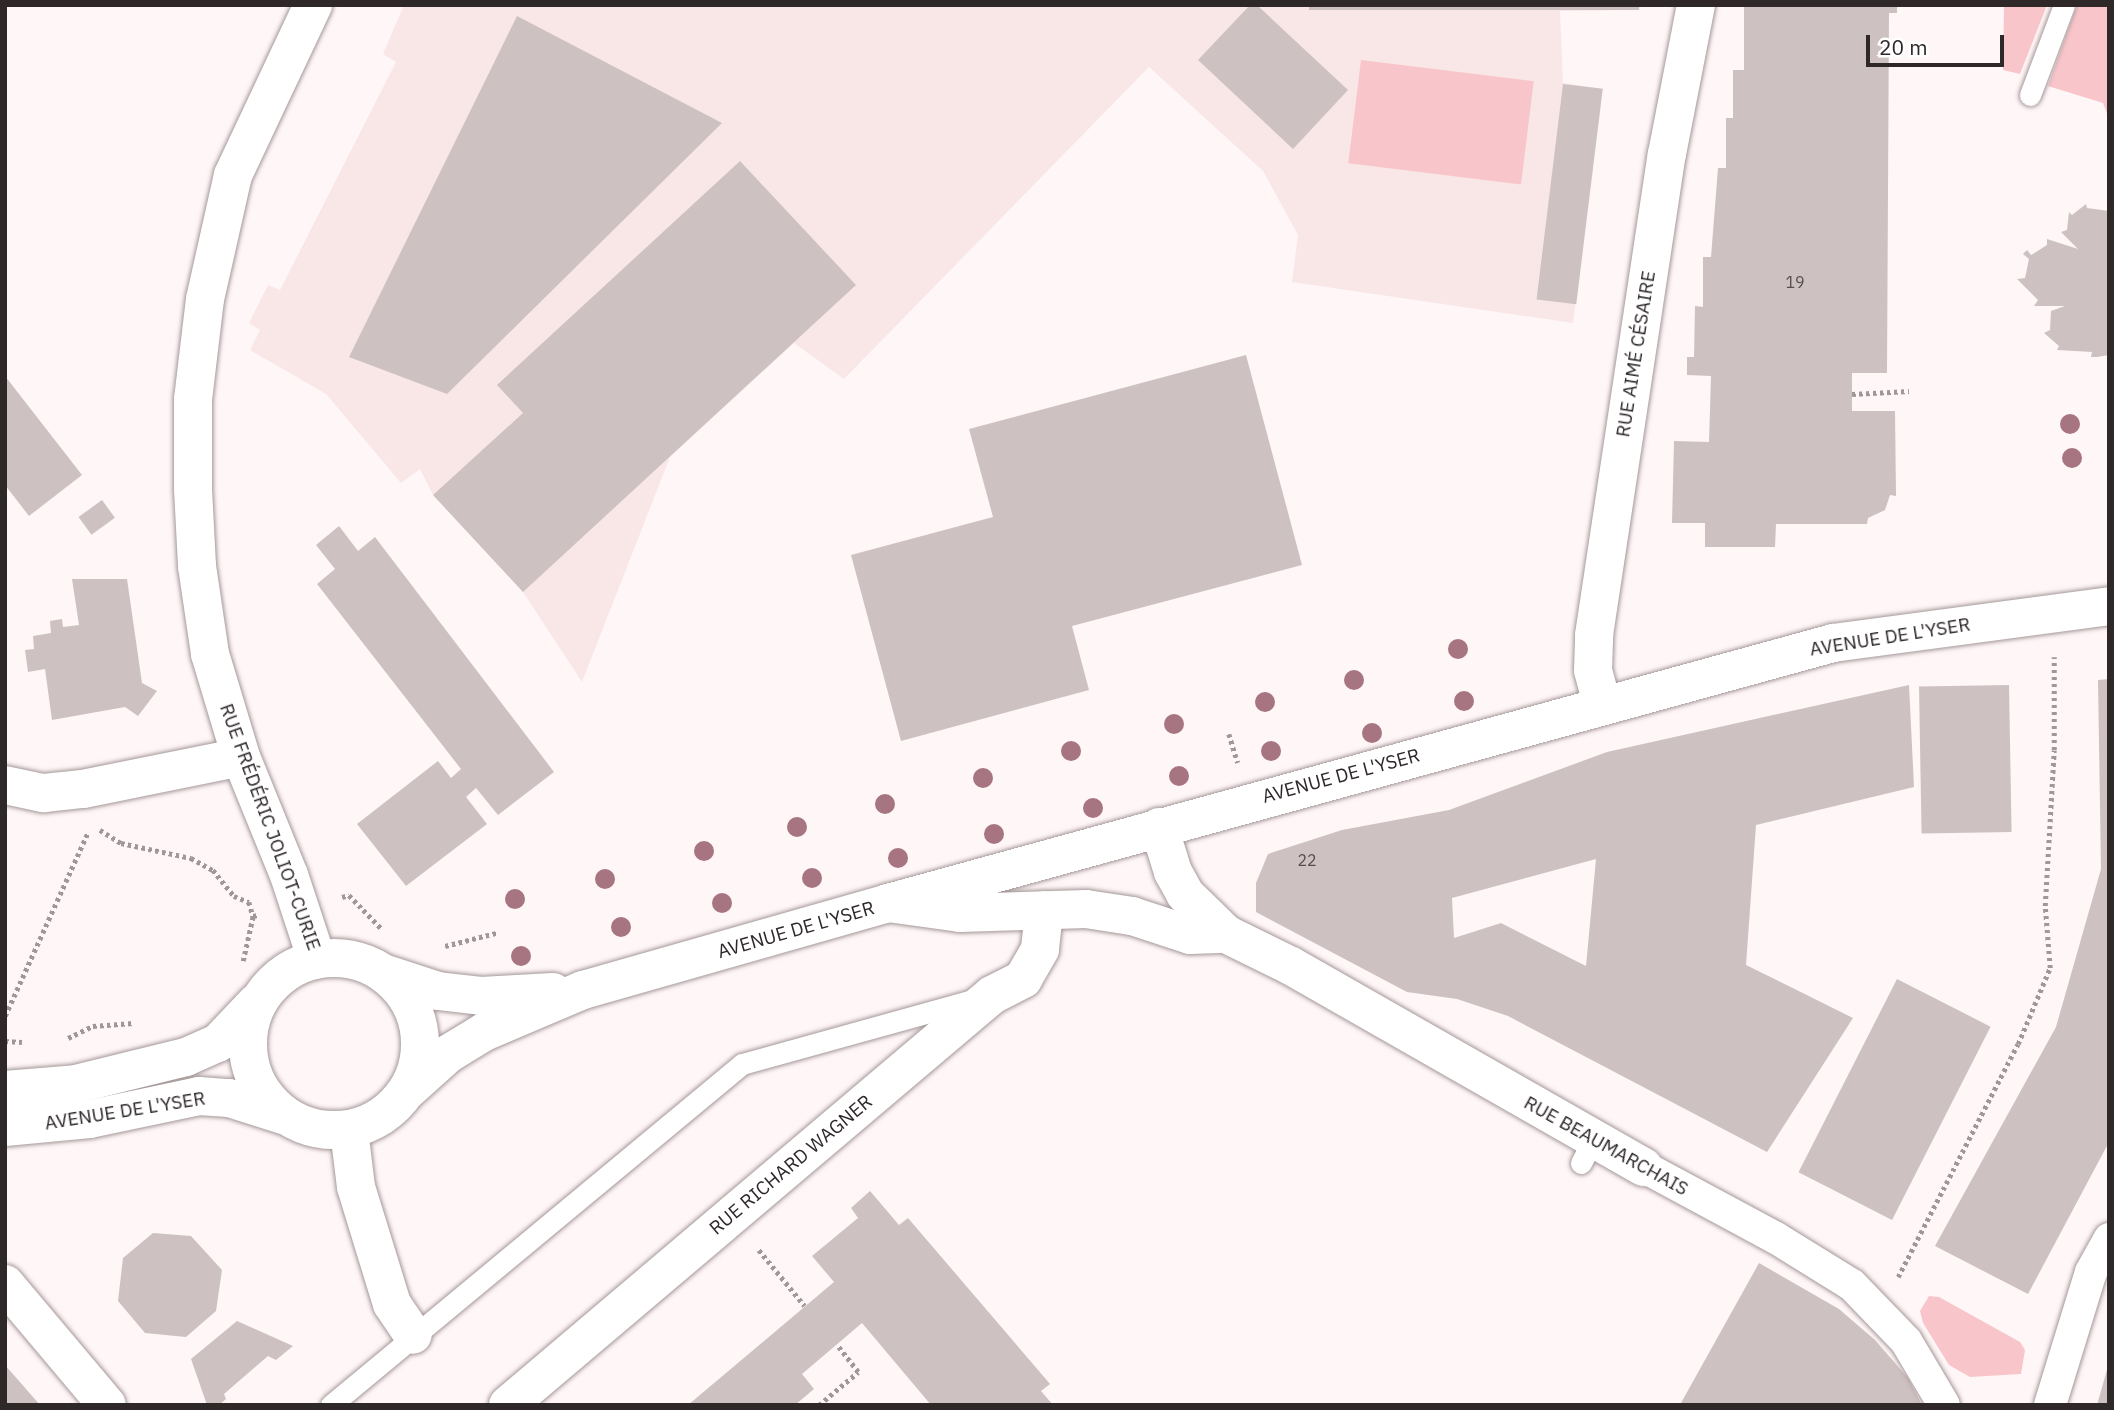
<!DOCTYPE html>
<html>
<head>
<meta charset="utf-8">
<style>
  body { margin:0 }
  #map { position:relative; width:2114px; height:1410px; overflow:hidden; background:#fff6f7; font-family:"IBM Plex Sans",sans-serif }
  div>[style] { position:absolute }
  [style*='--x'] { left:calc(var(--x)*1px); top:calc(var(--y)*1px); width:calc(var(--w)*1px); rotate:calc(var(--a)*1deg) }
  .built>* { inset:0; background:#f9e7e8 }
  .green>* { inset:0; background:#f8c5ca; transform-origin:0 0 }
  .building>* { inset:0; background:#cec1c2; transform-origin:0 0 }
  .path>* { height:4.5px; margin-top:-2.25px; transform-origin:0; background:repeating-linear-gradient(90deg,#9f9798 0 3.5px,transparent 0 7px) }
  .roads { filter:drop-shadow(0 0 2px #a59899) drop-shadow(0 0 2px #a59899) }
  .service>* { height:21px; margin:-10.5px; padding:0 10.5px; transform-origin:10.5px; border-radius:10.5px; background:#fff }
  .pedestrian>* { height:32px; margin:-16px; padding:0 16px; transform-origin:16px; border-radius:16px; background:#fff }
  .minor>* { height:38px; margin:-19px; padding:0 19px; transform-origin:19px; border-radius:19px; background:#fff }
  .secondary>* { height:38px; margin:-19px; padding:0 19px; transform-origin:19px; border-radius:19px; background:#fff }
  .secondary>.ring { margin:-19px; padding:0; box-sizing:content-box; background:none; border:38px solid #fff; border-radius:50% }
  .trees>* { width:20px; height:20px; margin:-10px; border-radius:50%; background:#a77582 }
  span { translate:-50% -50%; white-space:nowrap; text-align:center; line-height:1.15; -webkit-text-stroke:5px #fff; paint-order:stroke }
  .number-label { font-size:16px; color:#564e4f }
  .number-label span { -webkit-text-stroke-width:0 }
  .street-label { font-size:19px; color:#2e2829 }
  .frame { position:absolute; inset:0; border:7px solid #2e2829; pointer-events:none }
  .scale { position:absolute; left:1866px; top:35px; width:138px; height:32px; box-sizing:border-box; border:4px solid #2e2829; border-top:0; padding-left:9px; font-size:21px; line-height:24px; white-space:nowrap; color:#2e2829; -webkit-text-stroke:5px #fff; paint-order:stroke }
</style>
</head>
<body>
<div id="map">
  <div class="built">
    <i style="clip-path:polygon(404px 5px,1642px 5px,1639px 10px,1560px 11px,1563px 83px,1603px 89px,1573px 323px,1292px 282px,1298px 235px,1263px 171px,1149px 67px,844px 379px,794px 343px,670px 457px,582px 682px,523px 592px,433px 495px,420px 469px,401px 483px,326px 394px,250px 350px,260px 330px,249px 323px,268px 285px,280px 290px,396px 62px,383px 54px)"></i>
  </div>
  <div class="green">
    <i style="clip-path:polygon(2004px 5px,2047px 5px,2020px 74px,2003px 70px)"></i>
    <i style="clip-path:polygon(2077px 5px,2109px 5px,2109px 119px,2103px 103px,2048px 86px)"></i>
    <i style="left:1361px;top:60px;width:174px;height:104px;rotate:7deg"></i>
    <i style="clip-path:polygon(1929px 1296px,1939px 1297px,2020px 1342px,2025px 1350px,2021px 1374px,1970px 1377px,1949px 1365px,1923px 1323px,1920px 1311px)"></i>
  </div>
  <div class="building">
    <i style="clip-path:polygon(1250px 5px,1257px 5px,1348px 90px,1293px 149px,1198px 60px)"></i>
    <i style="left:1309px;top:5px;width:330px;height:5px"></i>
    <i style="clip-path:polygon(1744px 5px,1897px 5px,1897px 13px,1889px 13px,1887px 373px,1852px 373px,1852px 411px,1895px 411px,1896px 496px,1890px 495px,1885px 510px,1868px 518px,1867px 524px,1776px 524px,1775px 547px,1705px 547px,1705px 523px,1672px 523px,1674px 441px,1709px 442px,1711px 376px,1687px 375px,1687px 357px,1694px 357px,1695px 306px,1703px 307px,1703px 257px,1711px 257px,1718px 168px,1726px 168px,1726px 118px,1733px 118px,1733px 70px,1744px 70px)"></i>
    <i style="clip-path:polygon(517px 16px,722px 123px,447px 394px,349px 357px)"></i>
    <i style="left:1563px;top:84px;width:40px;height:217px;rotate:7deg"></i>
    <i style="clip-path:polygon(740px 161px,856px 285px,523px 592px,433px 495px,523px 413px,497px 385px)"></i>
    <i style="clip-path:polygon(2086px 204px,2087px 208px,2109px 211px,2109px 355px,2097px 357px,2091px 357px,2092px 352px,2057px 350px,2059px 346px,2044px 333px,2050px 330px,2051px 311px,2065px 306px,2034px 306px,2038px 300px,2017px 279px,2025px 278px,2029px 259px,2023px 254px,2027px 250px,2031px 255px,2047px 245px,2047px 239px,2078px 249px,2061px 232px,2067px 230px,2069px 212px,2072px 215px)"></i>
    <i style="clip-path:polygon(1246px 355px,1302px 565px,1072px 626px,1089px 690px,901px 741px,851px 555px,993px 517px,969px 429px)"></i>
    <i style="clip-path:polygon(5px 376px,82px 475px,29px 516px,5px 485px)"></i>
    <i style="left:102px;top:500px;width:22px;height:29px;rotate:54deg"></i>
    <i style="clip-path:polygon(339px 526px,358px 551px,375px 537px,554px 772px,498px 815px,476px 788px,466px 797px,487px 824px,406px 886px,357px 824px,438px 761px,451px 778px,461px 769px,317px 584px,335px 569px,316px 545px)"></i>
    <i style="clip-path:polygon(72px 579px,127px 579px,142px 683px,157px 691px,138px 716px,125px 707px,52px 720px,45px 669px,28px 672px,25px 650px,34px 649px,33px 636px,51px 633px,50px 621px,62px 619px,63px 627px,79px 625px)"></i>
    <i style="clip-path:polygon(2109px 679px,2109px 1142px,2028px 1294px,1935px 1246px,2056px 1027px,2101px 869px,2098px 680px)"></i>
    <i style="clip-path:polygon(evenodd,1909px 685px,1914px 787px,1756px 825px,1746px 965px,1853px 1018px,1767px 1152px,1508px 1016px,1457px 999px,1407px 992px,1256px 912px,1256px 883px,1268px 854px,1342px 830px,1449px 810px,1607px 752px,1909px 685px,1596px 859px,1586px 966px,1501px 923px,1454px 938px,1452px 898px,1596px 859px)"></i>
    <i style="left:2009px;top:685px;width:147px;height:90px;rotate:89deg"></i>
    <i style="left:1897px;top:979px;width:105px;height:217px;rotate:27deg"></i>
    <i style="clip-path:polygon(870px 1191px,899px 1225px,908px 1218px,1050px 1384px,1041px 1391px,1053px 1405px,931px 1405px,862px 1323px,802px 1374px,814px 1389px,795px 1405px,688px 1405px,834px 1282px,812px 1256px,858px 1218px,851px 1208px)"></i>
    <i style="clip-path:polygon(153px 1233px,191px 1236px,222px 1270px,216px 1311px,186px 1337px,145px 1333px,118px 1301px,123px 1258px)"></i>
    <i style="clip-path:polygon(1759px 1263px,1839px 1309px,1875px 1340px,1908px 1378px,1922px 1405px,1681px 1403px)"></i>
    <i style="clip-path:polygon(237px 1321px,293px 1346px,276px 1360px,268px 1356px,224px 1394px,226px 1399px,219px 1405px,207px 1405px,191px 1359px)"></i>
    <i style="clip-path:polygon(5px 1365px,40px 1405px,5px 1405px)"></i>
    <i style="clip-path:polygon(2108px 1366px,2109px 1405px,2097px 1405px)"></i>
  </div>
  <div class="path">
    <i style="--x:1852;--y:394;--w:57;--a:-3"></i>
    <i style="--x:1229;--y:734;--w:30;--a:73"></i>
    <i style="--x:100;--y:830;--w:25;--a:32"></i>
    <i style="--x:121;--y:843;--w:72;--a:12.1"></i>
    <i style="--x:191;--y:858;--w:25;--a:29"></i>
    <i style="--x:213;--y:870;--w:33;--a:51"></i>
    <i style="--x:234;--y:896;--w:16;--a:22"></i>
    <i style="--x:249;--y:902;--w:15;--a:74"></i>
    <i style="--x:253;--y:916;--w:5;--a:-11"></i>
    <i style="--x:342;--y:897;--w:7;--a:-16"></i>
    <i style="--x:349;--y:895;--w:46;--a:45.9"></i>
    <i style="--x:445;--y:946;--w:53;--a:-14.3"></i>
    <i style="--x:243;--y:961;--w:46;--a:-77.5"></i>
    <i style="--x:5;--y:1016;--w:202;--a:-65.7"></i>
    <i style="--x:68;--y:1038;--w:28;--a:-26"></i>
    <i style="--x:93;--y:1026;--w:40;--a:-4.3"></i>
    <i style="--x:5;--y:1041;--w:17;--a:3"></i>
    <i style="--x:759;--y:1250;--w:72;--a:50.6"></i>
    <i style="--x:1898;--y:1277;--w:262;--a:-62.8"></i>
    <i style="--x:2018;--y:1044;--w:82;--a:-67.2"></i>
    <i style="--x:2050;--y:968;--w:62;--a:-94.6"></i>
    <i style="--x:2045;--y:906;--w:156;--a:-86.7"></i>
    <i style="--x:2054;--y:750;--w:93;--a:-90"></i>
    <i style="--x:819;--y:1405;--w:51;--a:-40.2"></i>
    <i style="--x:858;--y:1372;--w:34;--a:-128"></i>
  </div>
  <div class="roads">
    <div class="service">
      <i style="--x:2030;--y:95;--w:96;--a:-69.3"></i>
      <i style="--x:1581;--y:1163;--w:28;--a:-63"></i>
      <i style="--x:331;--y:1405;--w:534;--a:-39.68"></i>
      <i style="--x:742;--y:1064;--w:240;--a:-15.5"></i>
    </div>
    <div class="pedestrian">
      <i style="--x:1644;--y:1167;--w:150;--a:28.3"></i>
      <i style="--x:1776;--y:1238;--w:89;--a:31.7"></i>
      <i style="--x:1852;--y:1285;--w:78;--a:46"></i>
      <i style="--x:1906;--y:1341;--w:74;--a:59.3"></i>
      <i style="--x:2050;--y:1405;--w:139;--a:-72.9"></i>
      <i style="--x:2091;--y:1272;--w:38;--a:-61"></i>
    </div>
    <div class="minor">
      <i style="--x:313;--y:5;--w:188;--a:115.2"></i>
      <i style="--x:233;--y:175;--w:127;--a:102.7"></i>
      <i style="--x:205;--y:299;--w:101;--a:96.8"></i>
      <i style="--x:193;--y:399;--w:90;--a:90"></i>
      <i style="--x:193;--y:489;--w:77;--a:87"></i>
      <i style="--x:197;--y:566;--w:89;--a:81.6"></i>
      <i style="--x:210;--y:654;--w:108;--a:73.2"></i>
      <i style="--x:241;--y:757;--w:127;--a:67.9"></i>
      <i style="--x:289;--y:875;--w:89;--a:71.8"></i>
      <i style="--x:1602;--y:704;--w:35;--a:-105"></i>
      <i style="--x:1593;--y:670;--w:35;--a:-88"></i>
      <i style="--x:1594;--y:635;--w:487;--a:-81.4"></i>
      <i style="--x:1667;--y:154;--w:152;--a:-79"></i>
      <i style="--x:5;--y:785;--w:40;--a:12"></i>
      <i style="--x:44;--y:793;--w:39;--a:-6"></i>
      <i style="--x:83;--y:789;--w:161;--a:-11.4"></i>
      <i style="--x:1159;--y:827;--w:47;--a:72.7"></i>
      <i style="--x:1173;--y:872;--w:25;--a:61"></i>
      <i style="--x:1185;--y:894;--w:57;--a:44.3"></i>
      <i style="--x:1226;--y:934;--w:72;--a:26.2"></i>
      <i style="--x:1291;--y:966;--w:406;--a:29.7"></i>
      <i style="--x:888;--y:903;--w:73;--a:7.9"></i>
      <i style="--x:960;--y:913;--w:126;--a:-1.8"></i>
      <i style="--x:1086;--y:909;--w:47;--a:8.7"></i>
      <i style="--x:1132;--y:916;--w:61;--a:18.1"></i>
      <i style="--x:1190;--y:935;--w:36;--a:-2"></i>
      <i style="--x:349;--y:1130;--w:57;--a:83"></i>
      <i style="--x:356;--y:1187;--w:122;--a:72.9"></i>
      <i style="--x:392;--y:1304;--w:37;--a:56"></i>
      <i style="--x:5;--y:1284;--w:158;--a:49.9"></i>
      <i style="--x:508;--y:1405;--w:634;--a:-40.27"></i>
      <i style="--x:992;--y:995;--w:35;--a:-27"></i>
      <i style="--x:1023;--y:979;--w:34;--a:-60"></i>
      <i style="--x:1040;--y:949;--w:39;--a:-84"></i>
    </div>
    <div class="secondary">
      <i class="ring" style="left:248px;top:958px;width:134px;height:134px"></i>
      <i style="--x:383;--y:973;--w:58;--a:18.1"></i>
      <i style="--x:438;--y:991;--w:43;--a:6.6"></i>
      <i style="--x:481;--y:996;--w:72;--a:-3.2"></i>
      <i style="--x:5;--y:1090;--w:71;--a:-4.8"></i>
      <i style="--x:76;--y:1084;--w:113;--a:-13.8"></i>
      <i style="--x:186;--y:1057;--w:35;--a:-24"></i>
      <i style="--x:218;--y:1043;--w:55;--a:-46.5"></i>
      <i style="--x:407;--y:1091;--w:55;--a:-42.1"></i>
      <i style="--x:448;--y:1054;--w:42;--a:-31.4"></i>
      <i style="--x:484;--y:1032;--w:108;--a:-23"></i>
      <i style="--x:583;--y:990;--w:317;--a:-15.9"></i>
      <i style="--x:888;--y:903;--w:980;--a:-15.38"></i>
      <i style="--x:1833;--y:643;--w:278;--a:-7.6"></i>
      <i style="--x:5;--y:1127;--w:85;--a:-5.4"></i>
      <i style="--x:90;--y:1119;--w:111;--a:-11.9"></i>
      <i style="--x:199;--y:1096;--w:30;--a:4"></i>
      <i style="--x:229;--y:1098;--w:57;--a:17.5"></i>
    </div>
  </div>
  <div class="trees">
    <i style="left:2070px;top:424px"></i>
    <i style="left:2072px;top:458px"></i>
    <i style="left:1458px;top:649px"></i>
    <i style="left:1354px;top:680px"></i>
    <i style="left:1464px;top:701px"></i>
    <i style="left:1265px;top:702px"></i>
    <i style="left:1174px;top:724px"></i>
    <i style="left:1372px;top:733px"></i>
    <i style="left:1071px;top:751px"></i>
    <i style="left:1271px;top:751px"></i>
    <i style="left:1179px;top:776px"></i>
    <i style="left:983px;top:778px"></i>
    <i style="left:885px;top:804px"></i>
    <i style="left:1093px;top:808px"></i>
    <i style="left:797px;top:827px"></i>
    <i style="left:994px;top:834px"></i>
    <i style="left:704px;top:851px"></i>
    <i style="left:898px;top:858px"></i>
    <i style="left:812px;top:878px"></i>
    <i style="left:605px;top:879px"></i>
    <i style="left:515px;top:899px"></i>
    <i style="left:722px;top:903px"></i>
    <i style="left:621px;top:927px"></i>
    <i style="left:521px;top:956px"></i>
  </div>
  <div class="number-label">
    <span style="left:1795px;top:282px">19</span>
    <span style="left:1307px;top:860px">22</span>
  </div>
  <div class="street-label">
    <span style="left:1636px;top:354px;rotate:-81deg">RUE AIMÉ CÉSAIRE</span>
    <span style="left:1890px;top:637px;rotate:-9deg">AVENUE DE L'YSER</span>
    <span style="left:1341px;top:776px;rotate:-15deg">AVENUE DE L'YSER</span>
    <span style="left:270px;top:827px;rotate:70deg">RUE FRÉDÉRIC JOLIOT-CURIE</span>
    <span style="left:796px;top:930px;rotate:-16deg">AVENUE DE L'YSER</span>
    <span style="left:125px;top:1111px;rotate:-9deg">AVENUE DE L'YSER</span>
    <span style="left:1606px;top:1146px;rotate:29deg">RUE BEAUMARCHAIS</span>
    <span style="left:791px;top:1165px;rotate:-40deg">RUE RICHARD WAGNER</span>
  </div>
  <div class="frame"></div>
  <div class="scale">20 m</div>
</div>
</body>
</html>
